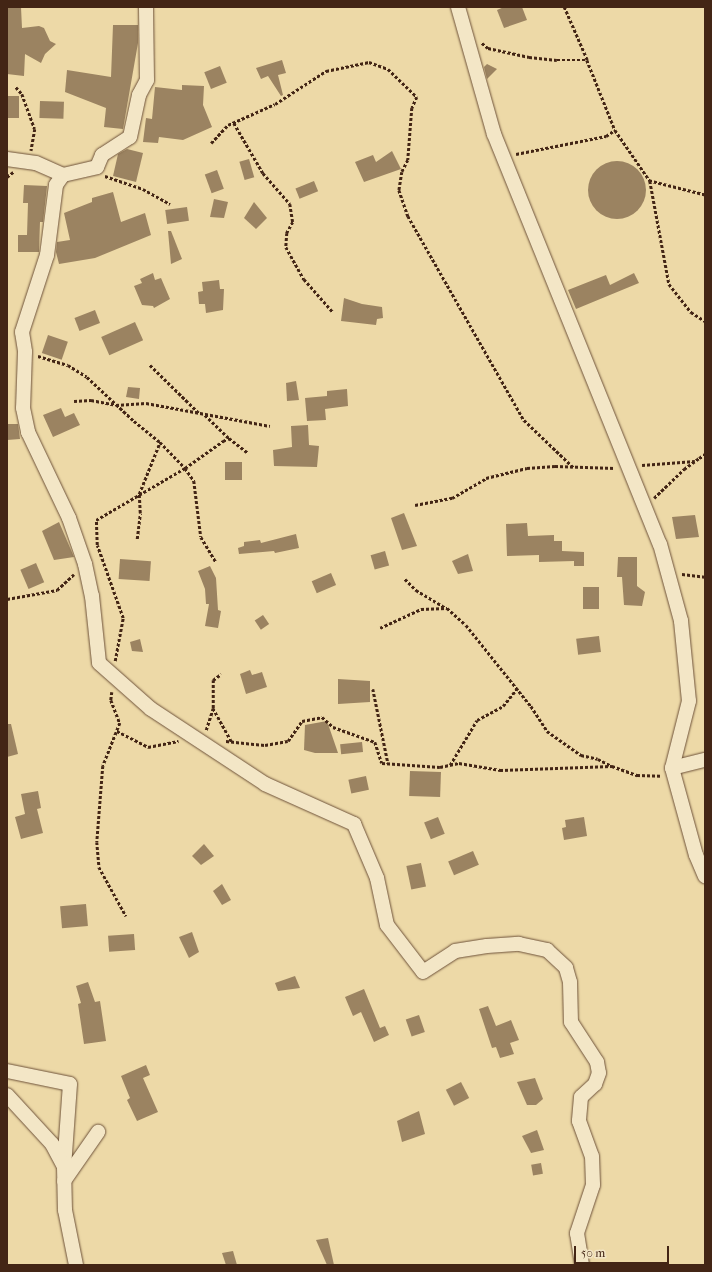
<!DOCTYPE html>
<html>
<head>
<meta charset="utf-8">
<style>
  body { margin:0 }
  #map { position:relative; width:712px; height:1272px; overflow:hidden; background:#edd9a7; font-family:"IM FELL French Canon",serif }
  div>[style] { position:absolute }
  [style*='--x'] { left:calc(var(--x)*1px); top:calc(var(--y)*1px); width:calc(var(--w)*1px); rotate:calc(var(--a)*1deg) }
  .building>* { inset:0; background:#9b8361; transform-origin:0 0 }
  .round { border-radius:50% }
  .path>* { height:2.5px; margin-top:-1.25px; transform-origin:0; background:repeating-linear-gradient(90deg,#432515 0 3px,transparent 0 5px) }
  .roads { filter:drop-shadow(0 0 1px #6e523a) drop-shadow(0 0 1px #6e523a) }
  .minor>* { height:14px; margin:-7px; padding:0 7px; transform-origin:7px; border-radius:7px; background:#f3e6c6 }
  span { translate:-50% -50%; white-space:nowrap; text-align:center; line-height:1.15; -webkit-text-stroke:4px #f3e6c6; paint-order:stroke }
  .frame { position:absolute; inset:0; border:8px solid #432515; pointer-events:none }
  .scale { position:absolute; left:574px; top:1246px; width:95px; height:18px; box-sizing:border-box; border:2px solid #432515; border-top:0; padding-left:5px; font-size:12px; line-height:14px; white-space:nowrap; color:#432515; -webkit-text-stroke:3px #f3e6c6; paint-order:stroke }
</style>
</head>
<body>
<div id="map">
  <div class="building">
    <i style="clip-path:polygon(7px 7px,21px 7px,22px 28px,39px 26px,44px 28px,50px 41px,56px 44px,45px 54px,41px 63px,25px 54px,24px 76px,7px 74px)"></i>
    <i style="clip-path:polygon(504px 7px,522px 7px,527px 20px,504px 28px,497px 10px)"></i>
    <i style="clip-path:polygon(113px 25px,138px 25px,138px 43px,123px 129px,104px 127px,106px 108px,65px 92px,67px 70px,111px 77px)"></i>
    <i style="clip-path:polygon(282px 60px,286px 73px,278px 75px,283px 95px,281px 96px,268px 76px,261px 79px,256px 68px)"></i>
    <i style="clip-path:polygon(487px 64px,497px 69px,487px 79px,484px 67px)"></i>
    <i style="left:220px;top:66px;width:18px;height:17px;rotate:68deg"></i>
    <i style="clip-path:polygon(182px 85px,204px 86px,203px 105px,212px 127px,183px 140px,159px 137px,158px 143px,143px 142px,146px 118px,152px 119px,155px 87px,182px 90px)"></i>
    <i style="left:7px;top:96px;width:12px;height:22px"></i>
    <i style="left:40px;top:101px;width:24px;height:17px;rotate:2deg"></i>
    <i style="clip-path:polygon(127px 149px,143px 153px,136px 182px,113px 176px,118px 154px)"></i>
    <i style="clip-path:polygon(392px 151px,401px 169px,364px 182px,355px 162px,373px 155px,376px 162px)"></i>
    <i style="left:249px;top:159px;width:19px;height:10px;rotate:74deg"></i>
    <i class="round" style="left:588px;top:161px;width:58px;height:58px"></i>
    <i style="left:217px;top:170px;width:20px;height:13px;rotate:70deg"></i>
    <i style="left:314px;top:181px;width:11px;height:20px;rotate:68deg"></i>
    <i style="clip-path:polygon(24px 185px,47px 186px,43px 222px,40px 222px,39px 252px,18px 252px,18px 235px,27px 235px,28px 203px,23px 203px)"></i>
    <i style="clip-path:polygon(113px 192px,121px 222px,145px 213px,151px 235px,95px 258px,59px 264px,56px 252px,57px 242px,70px 240px,64px 213px,92px 202px,92px 198px)"></i>
    <i style="clip-path:polygon(214px 199px,228px 202px,224px 218px,210px 217px)"></i>
    <i style="clip-path:polygon(254px 202px,267px 218px,256px 229px,244px 218px)"></i>
    <i style="left:187px;top:207px;width:14px;height:22px;rotate:82deg"></i>
    <i style="clip-path:polygon(168px 231px,171px 231px,182px 259px,171px 264px)"></i>
    <i style="clip-path:polygon(153px 273px,155px 280px,161px 278px,170px 299px,154px 308px,153px 306px,142px 305px,134px 286px,142px 283px,140px 279px)"></i>
    <i style="clip-path:polygon(634px 273px,639px 283px,576px 309px,568px 290px,606px 275px,610px 285px)"></i>
    <i style="clip-path:polygon(219px 280px,220px 289px,224px 289px,223px 310px,206px 313px,205px 304px,199px 304px,198px 292px,203px 291px,202px 282px)"></i>
    <i style="clip-path:polygon(344px 298px,362px 304px,382px 307px,383px 318px,377px 319px,376px 325px,341px 321px)"></i>
    <i style="left:95px;top:310px;width:14px;height:22px;rotate:69deg"></i>
    <i style="left:135px;top:322px;width:20px;height:37px;rotate:66deg"></i>
    <i style="left:48px;top:335px;width:21px;height:19px;rotate:19deg"></i>
    <i style="clip-path:polygon(296px 381px,299px 400px,287px 401px,286px 383px)"></i>
    <i style="clip-path:polygon(128px 387px,140px 388px,139px 399px,126px 397px)"></i>
    <i style="clip-path:polygon(347px 389px,348px 406px,325px 409px,326px 420px,307px 421px,305px 398px,327px 396px,327px 391px)"></i>
    <i style="clip-path:polygon(61px 408px,65px 417px,74px 413px,80px 425px,53px 437px,43px 415px)"></i>
    <i style="clip-path:polygon(7px 424px,18px 424px,20px 439px,7px 440px)"></i>
    <i style="clip-path:polygon(308px 425px,309px 445px,319px 446px,317px 467px,274px 466px,273px 450px,292px 447px,291px 426px)"></i>
    <i style="left:242px;top:462px;width:18px;height:17px;rotate:90deg"></i>
    <i style="clip-path:polygon(404px 513px,417px 546px,402px 550px,391px 518px)"></i>
    <i style="clip-path:polygon(695px 515px,699px 537px,676px 539px,672px 517px)"></i>
    <i style="clip-path:polygon(59px 522px,74px 557px,54px 560px,42px 531px)"></i>
    <i style="clip-path:polygon(527px 523px,528px 536px,554px 535px,554px 541px,562px 541px,562px 551px,584px 552px,584px 566px,574px 566px,574px 561px,539px 562px,539px 555px,507px 556px,506px 524px)"></i>
    <i style="clip-path:polygon(296px 534px,299px 548px,275px 553px,274px 551px,239px 554px,238px 548px,244px 546px,244px 542px,260px 540px,261px 543px)"></i>
    <i style="left:385px;top:551px;width:15px;height:15px;rotate:74deg"></i>
    <i style="clip-path:polygon(468px 554px,473px 571px,458px 574px,452px 561px)"></i>
    <i style="clip-path:polygon(618px 557px,637px 557px,637px 586px,645px 592px,642px 606px,624px 605px,622px 577px,617px 577px)"></i>
    <i style="left:120px;top:559px;width:31px;height:20px;rotate:4deg"></i>
    <i style="left:36px;top:563px;width:21px;height:17px;rotate:67deg"></i>
    <i style="clip-path:polygon(210px 566px,216px 578px,218px 610px,221px 611px,218px 628px,205px 626px,209px 604px,206px 604px,205px 589px,198px 571px)"></i>
    <i style="left:331px;top:573px;width:13px;height:21px;rotate:67deg"></i>
    <i style="left:583px;top:587px;width:16px;height:22px"></i>
    <i style="left:263px;top:615px;width:11px;height:10px;rotate:56deg"></i>
    <i style="left:599px;top:636px;width:16px;height:23px;rotate:83deg"></i>
    <i style="clip-path:polygon(140px 639px,143px 652px,132px 651px,130px 642px)"></i>
    <i style="clip-path:polygon(250px 670px,252px 675px,262px 672px,267px 687px,246px 694px,240px 674px)"></i>
    <i style="clip-path:polygon(338px 679px,370px 681px,370px 702px,338px 704px)"></i>
    <i style="clip-path:polygon(327px 721px,338px 753px,315px 753px,304px 750px,305px 725px)"></i>
    <i style="clip-path:polygon(7px 724px,11px 724px,18px 754px,7px 757px)"></i>
    <i style="left:362px;top:742px;width:10px;height:22px;rotate:84deg"></i>
    <i style="left:410px;top:771px;width:31px;height:25px;rotate:2deg"></i>
    <i style="left:366px;top:776px;width:14px;height:18px;rotate:78deg"></i>
    <i style="clip-path:polygon(38px 791px,41px 808px,37px 809px,43px 833px,21px 839px,15px 817px,25px 814px,21px 794px)"></i>
    <i style="left:438px;top:817px;width:18px;height:15px;rotate:68deg"></i>
    <i style="clip-path:polygon(584px 817px,587px 836px,564px 840px,562px 828px,566px 827px,565px 820px)"></i>
    <i style="clip-path:polygon(204px 844px,214px 856px,201px 865px,192px 856px)"></i>
    <i style="left:473px;top:851px;width:15px;height:27px;rotate:67deg"></i>
    <i style="left:421px;top:863px;width:24px;height:15px;rotate:78deg"></i>
    <i style="clip-path:polygon(222px 884px,231px 900px,222px 905px,213px 891px)"></i>
    <i style="left:86px;top:904px;width:22px;height:26px;rotate:85deg"></i>
    <i style="clip-path:polygon(192px 932px,199px 952px,189px 958px,179px 937px)"></i>
    <i style="left:134px;top:934px;width:16px;height:26px;rotate:86deg"></i>
    <i style="clip-path:polygon(295px 976px,300px 988px,278px 991px,275px 983px)"></i>
    <i style="clip-path:polygon(88px 982px,95px 1002px,100px 1001px,106px 1041px,84px 1044px,78px 1004px,81px 1003px,76px 986px)"></i>
    <i style="clip-path:polygon(364px 989px,380px 1028px,385px 1026px,389px 1035px,374px 1042px,361px 1012px,353px 1016px,345px 997px)"></i>
    <i style="clip-path:polygon(488px 1006px,496px 1026px,511px 1020px,519px 1040px,510px 1043px,514px 1054px,500px 1058px,496px 1047px,492px 1048px,479px 1009px)"></i>
    <i style="left:419px;top:1015px;width:18px;height:14px;rotate:71deg"></i>
    <i style="clip-path:polygon(146px 1065px,150px 1075px,143px 1078px,158px 1112px,137px 1121px,127px 1100px,130px 1098px,121px 1076px)"></i>
    <i style="clip-path:polygon(535px 1078px,543px 1099px,536px 1105px,527px 1105px,517px 1082px)"></i>
    <i style="left:461px;top:1082px;width:18px;height:17px;rotate:63deg"></i>
    <i style="clip-path:polygon(419px 1111px,425px 1134px,402px 1142px,397px 1121px)"></i>
    <i style="clip-path:polygon(537px 1130px,544px 1150px,531px 1153px,522px 1136px)"></i>
    <i style="left:541px;top:1163px;width:11px;height:10px;rotate:80deg"></i>
    <i style="clip-path:polygon(328px 1238px,334px 1265px,327px 1265px,316px 1240px)"></i>
    <i style="clip-path:polygon(233px 1251px,237px 1265px,226px 1265px,222px 1253px)"></i>
  </div>
  <div class="path">
    <i style="--x:482;--y:43;--w:8;--a:40"></i>
    <i style="--x:488;--y:48;--w:42;--a:12.4"></i>
    <i style="--x:529;--y:57;--w:28;--a:6"></i>
    <i style="--x:557;--y:60;--w:30;--a:0"></i>
    <i style="--x:587;--y:60;--w:58;--a:-113.5"></i>
    <i style="--x:587;--y:60;--w:75;--a:68.2"></i>
    <i style="--x:16;--y:87;--w:9;--a:49"></i>
    <i style="--x:22;--y:94;--w:37;--a:70"></i>
    <i style="--x:35;--y:129;--w:22;--a:100"></i>
    <i style="--x:234;--y:123;--w:58;--a:59.9"></i>
    <i style="--x:263;--y:173;--w:41;--a:48.9"></i>
    <i style="--x:290;--y:204;--w:18;--a:81"></i>
    <i style="--x:293;--y:222;--w:13;--a:119"></i>
    <i style="--x:287;--y:233;--w:14;--a:94"></i>
    <i style="--x:286;--y:247;--w:37;--a:61"></i>
    <i style="--x:304;--y:279;--w:44;--a:48.7"></i>
    <i style="--x:211;--y:143;--w:25;--a:-47"></i>
    <i style="--x:228;--y:125;--w:51;--a:-24.1"></i>
    <i style="--x:275;--y:104;--w:61;--a:-32.9"></i>
    <i style="--x:326;--y:71;--w:44;--a:-11.8"></i>
    <i style="--x:369;--y:62;--w:20;--a:20"></i>
    <i style="--x:388;--y:69;--w:40;--a:44"></i>
    <i style="--x:417;--y:97;--w:12;--a:114"></i>
    <i style="--x:412;--y:108;--w:52;--a:94.4"></i>
    <i style="--x:408;--y:160;--w:13;--a:117"></i>
    <i style="--x:402;--y:172;--w:18;--a:99"></i>
    <i style="--x:399;--y:190;--w:28;--a:71"></i>
    <i style="--x:408;--y:216;--w:235;--a:60.4"></i>
    <i style="--x:524;--y:420;--w:69;--a:43.8"></i>
    <i style="--x:516;--y:154;--w:92;--a:-11.3"></i>
    <i style="--x:606;--y:136;--w:11;--a:-34"></i>
    <i style="--x:615;--y:130;--w:62;--a:55.5"></i>
    <i style="--x:105;--y:176;--w:40;--a:18.9"></i>
    <i style="--x:143;--y:189;--w:31;--a:29"></i>
    <i style="--x:7;--y:177;--w:8;--a:-40"></i>
    <i style="--x:705;--y:195;--w:57;--a:-165.7"></i>
    <i style="--x:650;--y:181;--w:105;--a:79.5"></i>
    <i style="--x:669;--y:284;--w:36;--a:52"></i>
    <i style="--x:691;--y:312;--w:17;--a:33"></i>
    <i style="--x:38;--y:356;--w:31;--a:17"></i>
    <i style="--x:68;--y:365;--w:22;--a:32"></i>
    <i style="--x:87;--y:377;--w:64;--a:43.1"></i>
    <i style="--x:134;--y:421;--w:33;--a:39"></i>
    <i style="--x:160;--y:442;--w:36;--a:46"></i>
    <i style="--x:185;--y:468;--w:16;--a:55"></i>
    <i style="--x:194;--y:481;--w:56;--a:82.9"></i>
    <i style="--x:201;--y:537;--w:29;--a:59"></i>
    <i style="--x:150;--y:365;--w:70;--a:44.4"></i>
    <i style="--x:74;--y:401;--w:17;--a:-3"></i>
    <i style="--x:91;--y:400;--w:25;--a:11"></i>
    <i style="--x:116;--y:405;--w:30;--a:-4"></i>
    <i style="--x:146;--y:403;--w:126;--a:10.5"></i>
    <i style="--x:205;--y:415;--w:33;--a:44"></i>
    <i style="--x:699;--y:458;--w:7;--a:-34"></i>
    <i style="--x:642;--y:465;--w:53;--a:-4.3"></i>
    <i style="--x:654;--y:498;--w:42;--a:-44"></i>
    <i style="--x:684;--y:469;--w:19;--a:-36"></i>
    <i style="--x:699;--y:458;--w:6;--a:0"></i>
    <i style="--x:415;--y:505;--w:38;--a:-11"></i>
    <i style="--x:452;--y:498;--w:39;--a:-30"></i>
    <i style="--x:486;--y:478;--w:42;--a:-13.7"></i>
    <i style="--x:527;--y:468;--w:28;--a:-4"></i>
    <i style="--x:555;--y:466;--w:60;--a:1.9"></i>
    <i style="--x:137;--y:539;--w:26;--a:-83"></i>
    <i style="--x:140;--y:513;--w:19;--a:-93"></i>
    <i style="--x:139;--y:494;--w:56;--a:-68"></i>
    <i style="--x:682;--y:574;--w:23;--a:7"></i>
    <i style="--x:405;--y:579;--w:16;--a:45"></i>
    <i style="--x:416;--y:590;--w:35;--a:31"></i>
    <i style="--x:7;--y:599;--w:51;--a:-10.2"></i>
    <i style="--x:57;--y:590;--w:23;--a:-43"></i>
    <i style="--x:380;--y:628;--w:45;--a:-24.9"></i>
    <i style="--x:421;--y:609;--w:26;--a:-2"></i>
    <i style="--x:447;--y:608;--w:25;--a:42"></i>
    <i style="--x:466;--y:625;--w:104;--a:51.3"></i>
    <i style="--x:531;--y:706;--w:30;--a:57"></i>
    <i style="--x:547;--y:731;--w:42;--a:35.2"></i>
    <i style="--x:581;--y:755;--w:17;--a:13"></i>
    <i style="--x:598;--y:759;--w:16;--a:27"></i>
    <i style="--x:115;--y:661;--w:44;--a:-79.5"></i>
    <i style="--x:123;--y:618;--w:77;--a:-109.6"></i>
    <i style="--x:97;--y:545;--w:25;--a:-92"></i>
    <i style="--x:96;--y:520;--w:103;--a:-30.3"></i>
    <i style="--x:185;--y:468;--w:47;--a:-35.4"></i>
    <i style="--x:223;--y:441;--w:7;--a:-27"></i>
    <i style="--x:229;--y:438;--w:24;--a:38"></i>
    <i style="--x:373;--y:689;--w:76;--a:78.5"></i>
    <i style="--x:112;--y:692;--w:8;--a:97"></i>
    <i style="--x:111;--y:700;--w:25;--a:69"></i>
    <i style="--x:120;--y:723;--w:46;--a:111.6"></i>
    <i style="--x:103;--y:766;--w:76;--a:94.5"></i>
    <i style="--x:97;--y:842;--w:25;--a:85"></i>
    <i style="--x:99;--y:867;--w:56;--a:61.1"></i>
    <i style="--x:213;--y:708;--w:39;--a:61"></i>
    <i style="--x:206;--y:730;--w:23;--a:-72"></i>
    <i style="--x:213;--y:708;--w:28;--a:-90"></i>
    <i style="--x:213;--y:680;--w:10;--a:-37"></i>
    <i style="--x:117;--y:731;--w:35;--a:27"></i>
    <i style="--x:148;--y:747;--w:31;--a:-11"></i>
    <i style="--x:226;--y:741;--w:39;--a:6"></i>
    <i style="--x:265;--y:745;--w:23;--a:-10"></i>
    <i style="--x:288;--y:741;--w:24;--a:-55"></i>
    <i style="--x:302;--y:721;--w:20;--a:-11"></i>
    <i style="--x:322;--y:717;--w:15;--a:42"></i>
    <i style="--x:333;--y:727;--w:45;--a:19.7"></i>
    <i style="--x:375;--y:742;--w:22;--a:72"></i>
    <i style="--x:382;--y:763;--w:58;--a:3.9"></i>
    <i style="--x:440;--y:767;--w:19;--a:-12"></i>
    <i style="--x:459;--y:763;--w:42;--a:9.7"></i>
    <i style="--x:500;--y:770;--w:112;--a:-2"></i>
    <i style="--x:612;--y:766;--w:27;--a:20"></i>
    <i style="--x:637;--y:775;--w:24;--a:2"></i>
    <i style="--x:450;--y:765;--w:52;--a:-59"></i>
    <i style="--x:477;--y:720;--w:30;--a:-28"></i>
    <i style="--x:503;--y:706;--w:22;--a:-51"></i>
  </div>
  <div class="roads">
    <div class="minor">
      <i style="--x:458;--y:7;--w:132;--a:74.2"></i>
      <i style="--x:494;--y:134;--w:442;--a:68"></i>
      <i style="--x:660;--y:544;--w:80;--a:74.7"></i>
      <i style="--x:681;--y:621;--w:80;--a:84.3"></i>
      <i style="--x:689;--y:701;--w:69;--a:104.2"></i>
      <i style="--x:672;--y:768;--w:90;--a:74.6"></i>
      <i style="--x:696;--y:855;--w:23;--a:67"></i>
      <i style="--x:7;--y:159;--w:29;--a:8"></i>
      <i style="--x:36;--y:163;--w:30;--a:24"></i>
      <i style="--x:63;--y:175;--w:35;--a:-13"></i>
      <i style="--x:97;--y:167;--w:13;--a:-67"></i>
      <i style="--x:102;--y:155;--w:33;--a:-33"></i>
      <i style="--x:130;--y:137;--w:43;--a:-77.9"></i>
      <i style="--x:139;--y:95;--w:17;--a:-62"></i>
      <i style="--x:147;--y:80;--w:73;--a:-90.8"></i>
      <i style="--x:63;--y:175;--w:12;--a:125"></i>
      <i style="--x:56;--y:185;--w:71;--a:97.3"></i>
      <i style="--x:47;--y:255;--w:81;--a:108"></i>
      <i style="--x:22;--y:332;--w:20;--a:81"></i>
      <i style="--x:25;--y:352;--w:56;--a:92"></i>
      <i style="--x:23;--y:408;--w:25;--a:78"></i>
      <i style="--x:28;--y:432;--w:95;--a:64.5"></i>
      <i style="--x:69;--y:518;--w:49;--a:70.8"></i>
      <i style="--x:85;--y:564;--w:33;--a:78"></i>
      <i style="--x:92;--y:596;--w:67;--a:84"></i>
      <i style="--x:99;--y:663;--w:69;--a:41.5"></i>
      <i style="--x:151;--y:709;--w:136;--a:33.3"></i>
      <i style="--x:265;--y:784;--w:98;--a:24.2"></i>
      <i style="--x:354;--y:824;--w:59;--a:66.9"></i>
      <i style="--x:377;--y:878;--w:48;--a:78"></i>
      <i style="--x:387;--y:925;--w:59;--a:52.5"></i>
      <i style="--x:423;--y:972;--w:38;--a:-33"></i>
      <i style="--x:455;--y:951;--w:32;--a:-9"></i>
      <i style="--x:487;--y:946;--w:32;--a:-4"></i>
      <i style="--x:519;--y:944;--w:29;--a:12"></i>
      <i style="--x:547;--y:950;--w:26;--a:43"></i>
      <i style="--x:566;--y:968;--w:15;--a:74"></i>
      <i style="--x:570;--y:982;--w:40;--a:88.6"></i>
      <i style="--x:571;--y:1022;--w:48;--a:57"></i>
      <i style="--x:597;--y:1062;--w:11;--a:80"></i>
      <i style="--x:599;--y:1073;--w:12;--a:110"></i>
      <i style="--x:595;--y:1084;--w:19;--a:137"></i>
      <i style="--x:581;--y:1097;--w:24;--a:95"></i>
      <i style="--x:579;--y:1121;--w:37;--a:70"></i>
      <i style="--x:592;--y:1156;--w:29;--a:88"></i>
      <i style="--x:593;--y:1185;--w:51;--a:108.4"></i>
      <i style="--x:577;--y:1233;--w:32;--a:81"></i>
      <i style="--x:672;--y:768;--w:34;--a:-14"></i>
      <i style="--x:7;--y:1071;--w:64;--a:11.7"></i>
      <i style="--x:70;--y:1084;--w:83;--a:94.1"></i>
      <i style="--x:7;--y:1095;--w:67;--a:47.4"></i>
      <i style="--x:52;--y:1144;--w:26;--a:62"></i>
      <i style="--x:64;--y:1167;--w:43;--a:88.7"></i>
      <i style="--x:65;--y:1210;--w:56;--a:78.7"></i>
      <i style="--x:64;--y:1181;--w:60;--a:-55.2"></i>
    </div>
  </div>
  <div class="frame"></div>
  <div class="scale">50 m</div>
</div>
</body>
</html>
